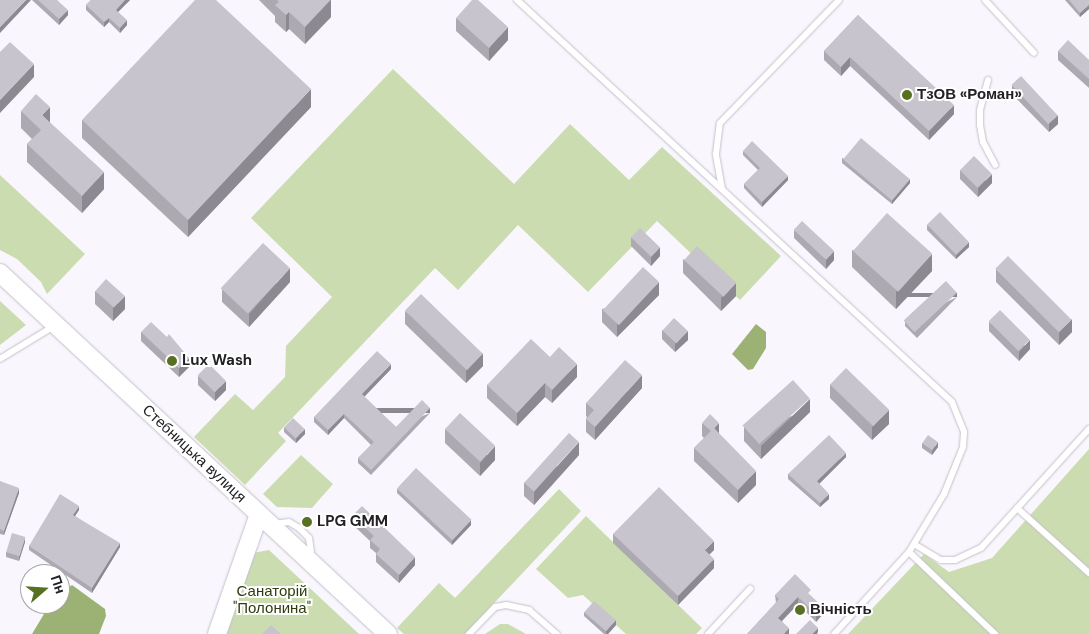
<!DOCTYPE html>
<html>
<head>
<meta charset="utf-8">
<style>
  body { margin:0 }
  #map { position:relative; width:1089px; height:634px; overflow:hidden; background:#f9f6fe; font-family:"DM Sans",sans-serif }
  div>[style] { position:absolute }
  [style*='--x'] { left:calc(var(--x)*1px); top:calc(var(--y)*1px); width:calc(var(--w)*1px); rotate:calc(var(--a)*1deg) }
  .green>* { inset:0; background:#cbddb0 }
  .water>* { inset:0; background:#9bb274 }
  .roads { filter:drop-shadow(0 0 1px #c4c0ca) drop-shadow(0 0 1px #c4c0ca) }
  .lane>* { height:6px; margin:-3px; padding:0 3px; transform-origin:3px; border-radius:3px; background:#fff }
  .secondary>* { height:18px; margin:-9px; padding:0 9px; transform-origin:9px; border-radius:9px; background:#fff }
  .wall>* { inset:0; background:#aca9b1 }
  .shaded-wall>* { inset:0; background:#8c8990; transform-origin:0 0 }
  .building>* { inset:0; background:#c8c4ce; transform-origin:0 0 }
  .dots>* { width:14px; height:14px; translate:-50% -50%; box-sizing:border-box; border:2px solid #fff; border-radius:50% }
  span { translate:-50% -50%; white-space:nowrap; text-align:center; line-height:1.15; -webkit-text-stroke:4px #fff; paint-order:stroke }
  .poi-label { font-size:15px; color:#232125; font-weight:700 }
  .left { translate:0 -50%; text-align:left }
  .street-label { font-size:15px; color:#232125 }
  .park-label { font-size:15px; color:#2e3c0e }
  .north { position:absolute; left:20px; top:564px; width:50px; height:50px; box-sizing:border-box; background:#fff; border:1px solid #a7a6a8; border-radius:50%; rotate:71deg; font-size:14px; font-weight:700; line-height:20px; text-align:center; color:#232125 }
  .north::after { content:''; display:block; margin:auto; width:18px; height:22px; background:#577021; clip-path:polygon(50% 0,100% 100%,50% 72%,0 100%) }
</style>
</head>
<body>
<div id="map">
  <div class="green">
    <i style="clip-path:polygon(393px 69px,514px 184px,570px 124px,629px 180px,662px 147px,781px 256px,740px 300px,657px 221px,588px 292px,518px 225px,458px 290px,435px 268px,278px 433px,286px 441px,245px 485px,194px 437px,235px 394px,253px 410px,285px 377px,286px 346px,332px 297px,251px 218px)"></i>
    <i style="clip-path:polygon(0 175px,85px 254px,47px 294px,41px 282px,17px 259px,0 250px)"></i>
    <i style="clip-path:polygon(0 301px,26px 325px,0 345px)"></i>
    <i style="clip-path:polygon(1089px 449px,1089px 634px,848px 634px,924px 554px,949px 572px,992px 558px)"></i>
    <i style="clip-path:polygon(301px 455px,333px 484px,312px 508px,277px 507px,263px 494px)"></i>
    <i style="clip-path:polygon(559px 489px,581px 511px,465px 634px,404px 634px,397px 628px,439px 583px,455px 598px)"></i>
    <i style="clip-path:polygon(586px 516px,702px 628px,696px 634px,626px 634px,583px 595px,568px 598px,536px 569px)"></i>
    <i style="clip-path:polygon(269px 550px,359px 634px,225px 634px,252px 553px)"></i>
    <i style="clip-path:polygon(500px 624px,508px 624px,526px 634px,485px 634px)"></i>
  </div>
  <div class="water">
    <i style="clip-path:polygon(756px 324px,766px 332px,766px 348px,753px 369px,748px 370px,732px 354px)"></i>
    <i style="clip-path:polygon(72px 585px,105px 609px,106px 616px,99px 634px,32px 634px,50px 604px,60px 604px,60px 594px)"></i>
  </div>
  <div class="roads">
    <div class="lane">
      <i style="--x:517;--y:0;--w:592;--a:42.74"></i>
      <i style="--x:952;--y:402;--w:32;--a:68"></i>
      <i style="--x:964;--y:432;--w:15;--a:94"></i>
      <i style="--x:963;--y:447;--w:51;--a:112"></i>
      <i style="--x:944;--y:494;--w:68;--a:121.1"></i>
      <i style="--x:909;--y:552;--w:111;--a:132.4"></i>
      <i style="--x:985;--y:0;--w:72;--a:47.2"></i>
      <i style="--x:988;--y:80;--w:31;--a:105"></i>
      <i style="--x:980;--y:110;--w:15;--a:90"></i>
      <i style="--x:980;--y:125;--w:17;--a:80"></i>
      <i style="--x:983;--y:142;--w:26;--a:62"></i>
      <i style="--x:722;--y:189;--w:36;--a:-100"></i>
      <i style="--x:716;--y:154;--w:31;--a:-83"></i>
      <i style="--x:720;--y:123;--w:171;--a:-45.9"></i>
      <i style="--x:0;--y:359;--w:63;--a:-31.4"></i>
      <i style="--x:1017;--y:508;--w:97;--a:42.1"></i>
      <i style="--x:274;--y:524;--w:15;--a:-8"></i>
      <i style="--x:289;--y:522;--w:12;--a:31"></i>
      <i style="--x:299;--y:528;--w:14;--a:45"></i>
      <i style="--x:309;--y:538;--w:21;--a:82"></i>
      <i style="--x:914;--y:544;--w:31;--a:31"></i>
      <i style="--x:941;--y:560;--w:14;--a:0"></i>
      <i style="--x:955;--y:560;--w:29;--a:-25"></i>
      <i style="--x:981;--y:548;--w:161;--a:-47.8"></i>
      <i style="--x:909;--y:552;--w:119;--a:43.6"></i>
      <i style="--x:469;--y:634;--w:37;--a:-46"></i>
      <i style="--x:495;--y:607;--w:11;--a:-10"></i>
      <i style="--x:506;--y:605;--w:24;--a:12"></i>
      <i style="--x:529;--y:610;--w:37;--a:41"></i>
      <i style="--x:708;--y:634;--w:62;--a:-47"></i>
    </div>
    <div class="secondary">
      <i style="--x:0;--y:273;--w:530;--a:42.94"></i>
      <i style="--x:217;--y:634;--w:127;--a:-70.7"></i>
    </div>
  </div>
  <div class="wall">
    <i style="clip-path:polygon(32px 0,57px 0,68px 15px,59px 25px)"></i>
    <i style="clip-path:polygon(91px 0,130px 0,118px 12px,127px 25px,120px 33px,109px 22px,104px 27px,86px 10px,86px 5px)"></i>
    <i style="clip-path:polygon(259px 0,331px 0,331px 17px,305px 44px,289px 29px,286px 32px,275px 22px,275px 16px)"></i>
    <i style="clip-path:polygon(1065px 0,1089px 0,1089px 9px,1080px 17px)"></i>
    <i style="clip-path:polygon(858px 15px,954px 114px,929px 140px,850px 66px,841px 76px,824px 60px,824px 51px)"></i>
    <i style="clip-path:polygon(456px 18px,508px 40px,489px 61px,456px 31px)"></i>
    <i style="clip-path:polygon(1058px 51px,1089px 60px,1089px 88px,1058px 60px)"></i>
    <i style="clip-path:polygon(1012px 85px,1058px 124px,1049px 132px,1012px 94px)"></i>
    <i style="clip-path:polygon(311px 107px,188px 237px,82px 138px,82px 120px)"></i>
    <i style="clip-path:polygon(21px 111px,50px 123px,104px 189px,82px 213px,27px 162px,27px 144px,32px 139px,21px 128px)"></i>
    <i style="clip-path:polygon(743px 151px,788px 180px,762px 207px,744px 188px,744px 184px,758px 170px,743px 155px)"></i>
    <i style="clip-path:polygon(842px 158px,910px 183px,892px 204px,842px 163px)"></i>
    <i style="clip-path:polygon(960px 170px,992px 183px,978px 197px,960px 179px)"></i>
    <i style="clip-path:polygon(927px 225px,969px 247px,956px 259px,927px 230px)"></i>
    <i style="clip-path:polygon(794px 230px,834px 260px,826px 269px,794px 238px)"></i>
    <i style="clip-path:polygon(631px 237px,660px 256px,651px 266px,631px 246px)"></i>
    <i style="clip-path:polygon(852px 250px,932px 271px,896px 309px,852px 267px)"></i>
    <i style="clip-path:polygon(683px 259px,736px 296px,721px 311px,683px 273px)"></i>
    <i style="clip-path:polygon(996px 269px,1072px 332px,1059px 345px,996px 282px)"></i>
    <i style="clip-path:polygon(290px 282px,249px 327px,222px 302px,222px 289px)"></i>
    <i style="clip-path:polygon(95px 291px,125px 309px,113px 321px,95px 304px)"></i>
    <i style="clip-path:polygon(659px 295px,617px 337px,602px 322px,602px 309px)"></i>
    <i style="clip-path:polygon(957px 297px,917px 338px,905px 326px,905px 322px)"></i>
    <i style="clip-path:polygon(405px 311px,483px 366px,466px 383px,405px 324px)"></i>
    <i style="clip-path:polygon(989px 322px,1030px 349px,1019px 361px,989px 331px)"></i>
    <i style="clip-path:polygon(662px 330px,688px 340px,675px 352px,662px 339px)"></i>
    <i style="clip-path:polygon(141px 332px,167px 337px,189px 367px,179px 377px,141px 341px)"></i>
    <i style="clip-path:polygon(550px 357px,577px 377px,552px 403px,545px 397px,517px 426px,487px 398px,487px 385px)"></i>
    <i style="clip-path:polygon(391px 369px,364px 397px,396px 427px,430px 413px,371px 475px,358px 463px,358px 458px,371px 445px,344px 418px,328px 435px,314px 422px,314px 417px)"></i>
    <i style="clip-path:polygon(198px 376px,226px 390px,215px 401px,198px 385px)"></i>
    <i style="clip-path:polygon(830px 384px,889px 424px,872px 440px,830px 398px)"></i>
    <i style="clip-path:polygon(642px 388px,595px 440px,586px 432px,586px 419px,587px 417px,586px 416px,586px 403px)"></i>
    <i style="clip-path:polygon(810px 412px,761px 459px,744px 441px,744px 427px)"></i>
    <i style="clip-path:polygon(702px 423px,719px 434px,756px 485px,738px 503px,694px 461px,694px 448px,704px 438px,702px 436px)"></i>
    <i style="clip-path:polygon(284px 427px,305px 434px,296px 443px,284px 432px)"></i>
    <i style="clip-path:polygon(445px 429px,495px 460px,480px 476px,445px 443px)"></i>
    <i style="clip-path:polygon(922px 443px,938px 447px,932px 455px,922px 448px)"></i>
    <i style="clip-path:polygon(579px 455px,534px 505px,524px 496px,524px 483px)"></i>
    <i style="clip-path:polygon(846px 457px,819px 484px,829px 499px,820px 507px,788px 479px,788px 474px)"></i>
    <i style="clip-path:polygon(0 481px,19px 493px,4px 535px,0 534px)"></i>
    <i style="clip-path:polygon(397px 489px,471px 525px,452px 545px,397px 493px)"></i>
    <i style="clip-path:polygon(79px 510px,75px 516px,120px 547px,92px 593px,29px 550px,29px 546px)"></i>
    <i style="clip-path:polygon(352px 516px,415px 565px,399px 583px,376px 562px,376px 553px,370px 548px,370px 541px,352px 524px)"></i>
    <i style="clip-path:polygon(613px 534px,714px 550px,709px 554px,714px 568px,678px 605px,613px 543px)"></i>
    <i style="clip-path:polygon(25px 542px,19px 561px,6px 557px,6px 552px)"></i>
    <i style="clip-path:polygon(775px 595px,811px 596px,823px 614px,816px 622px,798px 604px,782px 621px,789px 634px,747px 634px,776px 603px)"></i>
    <i style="clip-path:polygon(584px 612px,616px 625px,608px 634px,604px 634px,584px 616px)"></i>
  </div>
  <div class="shaded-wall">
    <i style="clip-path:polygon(26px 0,31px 0,0 33px,0 27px)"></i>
    <i style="clip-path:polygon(125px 0,130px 0,116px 14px,116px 10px)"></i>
    <i style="clip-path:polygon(331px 0,331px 17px,305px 44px,305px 27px)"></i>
    <i style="clip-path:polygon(1089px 5px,1089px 9px,1080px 17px,1080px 13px)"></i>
    <i style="clip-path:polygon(68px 10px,68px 15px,59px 25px,59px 19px)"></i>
    <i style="clip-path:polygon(289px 12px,289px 29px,286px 32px,286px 15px)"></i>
    <i style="clip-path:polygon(109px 18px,109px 22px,104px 27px,104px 22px)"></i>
    <i style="clip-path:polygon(127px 20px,127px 25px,120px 33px,120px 28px)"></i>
    <i style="clip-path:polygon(508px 27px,508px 40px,489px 61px,489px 48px)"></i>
    <i style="clip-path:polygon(850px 57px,850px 66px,841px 76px,841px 67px)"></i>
    <i style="clip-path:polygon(34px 64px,34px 77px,0 113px,0 100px)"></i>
    <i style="clip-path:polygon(311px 89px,311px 107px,188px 237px,188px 220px)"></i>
    <i style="clip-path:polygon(954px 105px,954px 114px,929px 140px,929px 131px)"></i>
    <i style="clip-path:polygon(50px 107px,50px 124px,42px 115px)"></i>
    <i style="clip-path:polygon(1058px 115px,1058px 124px,1049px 132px,1049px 123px)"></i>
    <i style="clip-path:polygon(104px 172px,104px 189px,82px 213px,82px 196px)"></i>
    <i style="clip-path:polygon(992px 174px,992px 183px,978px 197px,978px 188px)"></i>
    <i style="clip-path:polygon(788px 176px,788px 180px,762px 207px,762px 202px)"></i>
    <i style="clip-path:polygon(910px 179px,910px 183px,892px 204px,892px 199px)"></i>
    <i style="clip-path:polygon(969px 242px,969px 247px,956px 259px,956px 255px)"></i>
    <i style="clip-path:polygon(660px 247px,660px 256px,651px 266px,651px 257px)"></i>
    <i style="clip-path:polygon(834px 251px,834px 260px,826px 269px,826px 260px)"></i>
    <i style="clip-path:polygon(932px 254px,932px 271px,896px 309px,896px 292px)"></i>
    <i style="clip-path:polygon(290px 268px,290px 282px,249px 327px,249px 314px)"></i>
    <i style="clip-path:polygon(659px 282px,659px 295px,617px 337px,617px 324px)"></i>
    <i style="clip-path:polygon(736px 283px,736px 296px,721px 311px,721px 298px)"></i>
    <i style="left:957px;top:293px;width:4px;height:57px;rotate:90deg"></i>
    <i style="clip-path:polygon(125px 296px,125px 309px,113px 321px,113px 308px)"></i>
    <i style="clip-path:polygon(1072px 319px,1072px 332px,1059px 345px,1059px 332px)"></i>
    <i style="clip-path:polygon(688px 331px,688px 340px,675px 352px,675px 343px)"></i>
    <i style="clip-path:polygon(1030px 340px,1030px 349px,1019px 361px,1019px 352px)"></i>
    <i style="clip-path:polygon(483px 353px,483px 366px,466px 383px,466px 370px)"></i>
    <i style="clip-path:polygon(189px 358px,189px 367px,179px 377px,179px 368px)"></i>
    <i style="clip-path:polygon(391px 364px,391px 369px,362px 399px,362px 394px)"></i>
    <i style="clip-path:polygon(577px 364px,577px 377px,552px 403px,552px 390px)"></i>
    <i style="clip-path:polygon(642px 375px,642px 388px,595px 440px,595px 427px)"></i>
    <i style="clip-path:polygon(226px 381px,226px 390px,215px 401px,215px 392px)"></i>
    <i style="clip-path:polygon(545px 383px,545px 397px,517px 426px,517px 413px)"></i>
    <i style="clip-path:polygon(810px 399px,810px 412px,761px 459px,761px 446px)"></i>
    <i style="left:430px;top:408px;width:5px;height:86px;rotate:90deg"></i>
    <i style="clip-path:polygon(889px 410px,889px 424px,872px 440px,872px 427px)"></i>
    <i style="clip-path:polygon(344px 414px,344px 418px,328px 435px,328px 430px)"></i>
    <i style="clip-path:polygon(719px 423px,719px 436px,714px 428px)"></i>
    <i style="clip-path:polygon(305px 429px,305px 434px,296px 443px,296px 438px)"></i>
    <i style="clip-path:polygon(579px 442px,579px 455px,534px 505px,534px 492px)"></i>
    <i style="clip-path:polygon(938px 442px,938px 447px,932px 455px,932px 451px)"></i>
    <i style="clip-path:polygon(495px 446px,495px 460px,480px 476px,480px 463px)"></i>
    <i style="clip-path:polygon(846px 453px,846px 457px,817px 486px,817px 481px)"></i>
    <i style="clip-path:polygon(756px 471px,756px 485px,738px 503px,738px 490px)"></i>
    <i style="clip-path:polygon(19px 488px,19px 493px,4px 535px,4px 531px)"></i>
    <i style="clip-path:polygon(829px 494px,829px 499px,820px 507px,820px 503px)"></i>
    <i style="clip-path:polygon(79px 506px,79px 510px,73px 519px,73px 515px)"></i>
    <i style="clip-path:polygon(471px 520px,471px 525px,452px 545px,452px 540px)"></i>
    <i style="clip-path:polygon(25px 537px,25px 542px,19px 561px,19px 557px)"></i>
    <i style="clip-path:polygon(714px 541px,714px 550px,705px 559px,705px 550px)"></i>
    <i style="clip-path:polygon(120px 543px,120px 547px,92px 593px,92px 588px)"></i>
    <i style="clip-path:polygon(415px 557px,415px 565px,399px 583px,399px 575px)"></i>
    <i style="clip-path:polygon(714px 559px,714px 568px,678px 605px,678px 596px)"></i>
    <i style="clip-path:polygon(798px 597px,798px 604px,778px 625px,778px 618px)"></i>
    <i style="clip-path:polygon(823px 607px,823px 614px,816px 622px,816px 614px)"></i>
    <i style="clip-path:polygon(616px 620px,616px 625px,608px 634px,606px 634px,606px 631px)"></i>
    <i style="clip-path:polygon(789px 628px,789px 634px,784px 634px)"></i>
    <i style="clip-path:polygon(818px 628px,818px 632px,817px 634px,812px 634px)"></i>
  </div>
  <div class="building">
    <i style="clip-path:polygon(0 0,26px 0,0 27px)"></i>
    <i style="clip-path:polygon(38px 0,57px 0,68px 10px,59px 19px)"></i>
    <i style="clip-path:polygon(91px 0,125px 0,116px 10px,127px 20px,120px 28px,109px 18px,104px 22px,86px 5px)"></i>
    <i style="clip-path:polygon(195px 0,216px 0,311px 89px,188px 220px,82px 120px)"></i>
    <i style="clip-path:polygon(277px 0,330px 0,305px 27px,289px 12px,286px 15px,275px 5px,279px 2px)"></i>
    <i style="clip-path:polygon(472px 0,478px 0,508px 27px,489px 48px,456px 18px)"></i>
    <i style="clip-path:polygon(1069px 0,1089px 0,1089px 5px,1080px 13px)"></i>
    <i style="clip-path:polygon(858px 15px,954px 105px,929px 131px,850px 57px,841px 67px,824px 51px)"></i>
    <i style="clip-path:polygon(1068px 40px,1089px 60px,1089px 79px,1058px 51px)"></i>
    <i style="clip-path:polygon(10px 42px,34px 64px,0 100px,0 52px)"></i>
    <i style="left:1021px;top:76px;width:54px;height:13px;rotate:47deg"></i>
    <i style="clip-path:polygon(36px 94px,50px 107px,42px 115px,104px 172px,82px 196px,27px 144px,41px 130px,21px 111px)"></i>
    <i style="left:861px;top:138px;width:64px;height:28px;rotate:40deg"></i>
    <i style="clip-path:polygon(752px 141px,788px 176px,762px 202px,744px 184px,760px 168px,743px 151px)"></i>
    <i style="left:974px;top:156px;width:25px;height:20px;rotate:45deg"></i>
    <i style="left:940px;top:212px;width:42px;height:18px;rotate:46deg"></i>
    <i style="left:887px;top:213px;width:61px;height:51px;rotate:42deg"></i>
    <i style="left:802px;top:221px;width:44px;height:12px;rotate:43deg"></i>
    <i style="left:640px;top:228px;width:28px;height:13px;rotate:44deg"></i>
    <i style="left:263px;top:243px;width:37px;height:62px;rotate:43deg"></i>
    <i style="left:697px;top:246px;width:54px;height:19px;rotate:43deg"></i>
    <i style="left:1008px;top:256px;width:90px;height:18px;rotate:45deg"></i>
    <i style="left:643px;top:267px;width:22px;height:59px;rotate:43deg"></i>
    <i style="left:106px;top:279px;width:25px;height:16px;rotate:42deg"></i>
    <i style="left:946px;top:281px;width:16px;height:58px;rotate:47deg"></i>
    <i style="left:421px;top:294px;width:86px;height:23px;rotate:44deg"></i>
    <i style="left:1000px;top:310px;width:42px;height:16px;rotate:45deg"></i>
    <i style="left:674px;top:318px;width:19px;height:17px;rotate:43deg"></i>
    <i style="clip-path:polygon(151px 322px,167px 337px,169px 334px,189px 358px,179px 368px,141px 332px)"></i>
    <i style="clip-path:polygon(531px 339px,550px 357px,559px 347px,577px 364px,552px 390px,545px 383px,517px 413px,487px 385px)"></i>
    <i style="clip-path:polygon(377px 351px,391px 364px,362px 394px,396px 427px,422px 400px,430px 408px,371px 470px,358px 458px,374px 442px,344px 414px,328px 430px,314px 417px)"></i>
    <i style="clip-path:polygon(625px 360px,642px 375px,595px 427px,586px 419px,594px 410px,586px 403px)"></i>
    <i style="left:209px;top:364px;width:24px;height:16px;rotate:45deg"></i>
    <i style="left:846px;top:368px;width:60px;height:23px;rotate:44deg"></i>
    <i style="left:793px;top:380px;width:25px;height:68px;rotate:48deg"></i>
    <i style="left:460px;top:413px;width:48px;height:22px;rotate:43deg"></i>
    <i style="clip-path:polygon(710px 414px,719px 423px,714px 428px,756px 471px,738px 490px,694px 448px,711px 431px,702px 423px)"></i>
    <i style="left:293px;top:418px;width:16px;height:13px;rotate:43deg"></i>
    <i style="left:569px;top:433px;width:13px;height:67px;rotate:42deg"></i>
    <i style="clip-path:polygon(829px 435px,846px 453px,817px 481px,829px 494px,820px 503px,788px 474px)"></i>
    <i style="left:928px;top:435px;width:12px;height:10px;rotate:35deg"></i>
    <i style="left:416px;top:468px;width:76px;height:28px;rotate:43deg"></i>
    <i style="clip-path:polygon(0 481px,19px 488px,4px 531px,0 529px)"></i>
    <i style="clip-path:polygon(659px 487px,714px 541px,705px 550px,714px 559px,678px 596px,613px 534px)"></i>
    <i style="clip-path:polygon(60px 494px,79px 506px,73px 515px,120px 543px,92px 588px,29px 546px)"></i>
    <i style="clip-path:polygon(362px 506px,415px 557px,399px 575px,376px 554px,380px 549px,370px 540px,374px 536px,352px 516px)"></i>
    <i style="left:12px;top:533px;width:14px;height:20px;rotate:17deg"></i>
    <i style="clip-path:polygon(795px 574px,811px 590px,808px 593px,823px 607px,816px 614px,798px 597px,778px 618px,789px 628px,784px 634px,747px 634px,779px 599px,775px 595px)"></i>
    <i style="left:594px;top:601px;width:29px;height:15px;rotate:41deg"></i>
    <i style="clip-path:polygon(810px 620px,818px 628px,812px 634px,796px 634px)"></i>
    <i style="clip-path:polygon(271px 625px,281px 634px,262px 634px)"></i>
  </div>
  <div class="dots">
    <i style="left:907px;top:95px;background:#577021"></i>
    <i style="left:172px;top:361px;background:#577021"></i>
    <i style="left:307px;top:522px;background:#577021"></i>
    <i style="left:800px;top:610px;background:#577021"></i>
  </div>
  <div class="poi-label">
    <span class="left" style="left:917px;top:95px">ТзОВ «Роман»</span>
    <span class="left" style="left:182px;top:361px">Lux Wash</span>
    <span class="left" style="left:317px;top:522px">LPG GMM</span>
    <span class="left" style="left:810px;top:610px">Вічність</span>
  </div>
  <div class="street-label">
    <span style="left:194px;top:454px;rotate:43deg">Стебницька вулиця</span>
  </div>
  <div class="park-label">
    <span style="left:272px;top:600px">Санаторій<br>"Полонина"</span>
  </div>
  <div class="north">Пн</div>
</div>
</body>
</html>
